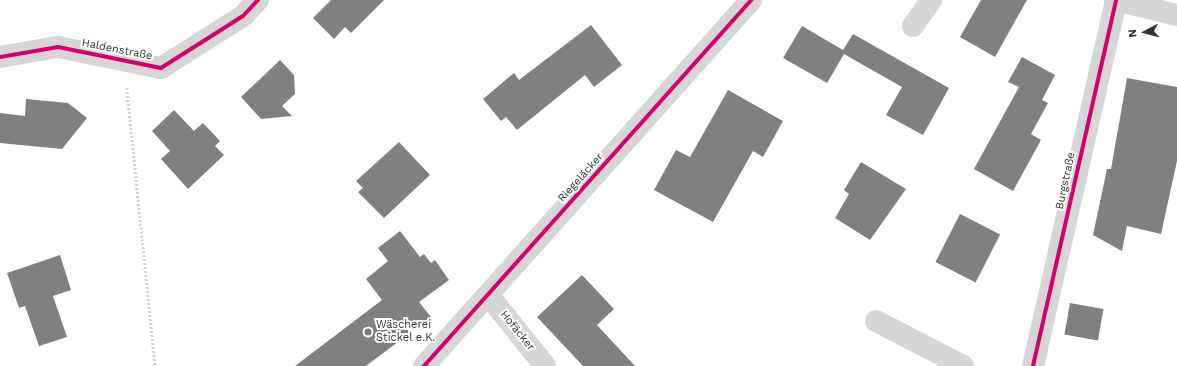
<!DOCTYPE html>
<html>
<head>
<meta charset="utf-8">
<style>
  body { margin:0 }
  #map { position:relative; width:1177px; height:366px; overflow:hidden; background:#fff; font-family:"Work Sans",sans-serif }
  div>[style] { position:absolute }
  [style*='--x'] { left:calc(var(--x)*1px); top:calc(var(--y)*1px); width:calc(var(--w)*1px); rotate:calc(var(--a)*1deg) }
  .building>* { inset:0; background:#808080; transform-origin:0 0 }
  .path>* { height:2.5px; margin-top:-1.25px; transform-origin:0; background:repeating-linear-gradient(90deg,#d4d4d4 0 2px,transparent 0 4px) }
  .minor>* { height:22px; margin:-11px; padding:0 11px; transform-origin:11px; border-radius:11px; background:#d6d6d6 }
  .cycleway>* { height:4px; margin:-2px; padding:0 2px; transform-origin:2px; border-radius:2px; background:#d6006c }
  .dots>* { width:11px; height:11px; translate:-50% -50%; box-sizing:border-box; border:2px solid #fff; border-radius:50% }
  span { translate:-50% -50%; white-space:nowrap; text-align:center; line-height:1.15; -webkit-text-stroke:4px #fff; paint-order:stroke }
  .street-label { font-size:11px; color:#323232 }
  .poi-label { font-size:11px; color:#323232 }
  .left { translate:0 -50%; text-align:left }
  .north { position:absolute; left:1125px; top:12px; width:40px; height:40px; -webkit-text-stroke:3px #fff; paint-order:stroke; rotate:264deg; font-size:11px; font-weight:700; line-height:16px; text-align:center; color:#323232 }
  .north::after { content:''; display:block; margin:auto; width:14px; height:18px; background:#323232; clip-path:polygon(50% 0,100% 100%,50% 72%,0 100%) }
</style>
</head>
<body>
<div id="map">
  <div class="building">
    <i style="clip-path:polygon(331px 0,384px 0,351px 33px,345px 27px,334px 39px,313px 18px)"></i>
    <i style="clip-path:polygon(981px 0,1027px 0,995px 57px,960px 37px)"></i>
    <i style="clip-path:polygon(591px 25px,622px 65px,594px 87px,585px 75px,517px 130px,506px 117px,501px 121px,483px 99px,514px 73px,519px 80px)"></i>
    <i style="clip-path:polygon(802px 26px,843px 50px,853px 34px,949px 88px,923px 135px,886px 115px,902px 87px,844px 54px,827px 83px,783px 58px)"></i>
    <i style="clip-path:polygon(1022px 57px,1055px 75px,1042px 100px,1048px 103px,1031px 134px,1041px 140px,1013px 191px,974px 169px,1019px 87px,1008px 82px)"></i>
    <i style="clip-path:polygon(280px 60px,294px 75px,295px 94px,282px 106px,292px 116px,261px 119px,241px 97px)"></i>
    <i style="clip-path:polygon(1127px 78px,1177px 87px,1177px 161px,1161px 234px,1127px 226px,1122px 251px,1093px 235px,1107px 169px,1111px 169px)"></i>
    <i style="clip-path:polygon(728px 90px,783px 121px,763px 157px,753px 151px,713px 222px,654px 190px,676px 150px,690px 157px)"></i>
    <i style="clip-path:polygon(26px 99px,68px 103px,87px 118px,62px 149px,0 143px,0 113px,25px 116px)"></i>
    <i style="clip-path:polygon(174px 110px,194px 131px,203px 123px,220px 141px,215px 146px,224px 155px,188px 189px,161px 159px,170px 151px,152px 131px)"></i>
    <i style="clip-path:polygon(399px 142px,430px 175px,384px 218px,358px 192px,363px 188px,356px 181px)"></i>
    <i style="clip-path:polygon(861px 162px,906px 189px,870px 240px,835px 218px,849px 194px,844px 190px)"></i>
    <i style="left:960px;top:214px;width:45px;height:54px;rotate:27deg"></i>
    <i style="clip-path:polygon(400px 231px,420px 257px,424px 254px,431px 263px,435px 260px,449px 280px,419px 302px,431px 317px,366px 366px,295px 366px,382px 300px,366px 279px,388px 261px,378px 248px)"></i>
    <i style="clip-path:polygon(60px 255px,71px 290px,53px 296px,67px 337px,39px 346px,25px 306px,19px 308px,7px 273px)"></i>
    <i style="clip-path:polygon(582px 275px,614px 309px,597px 325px,635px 366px,583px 366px,537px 317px)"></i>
    <i style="left:1070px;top:303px;width:34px;height:32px;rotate:10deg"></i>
  </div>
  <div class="path">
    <i style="--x:127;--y:88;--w:279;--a:84.2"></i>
  </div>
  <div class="minor">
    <i style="--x:1115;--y:0;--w:64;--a:13.6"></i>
    <i style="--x:913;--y:26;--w:32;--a:-55"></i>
    <i style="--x:0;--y:57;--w:59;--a:-9.8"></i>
    <i style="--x:58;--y:47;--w:105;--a:11.5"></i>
    <i style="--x:161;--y:68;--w:97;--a:-32.4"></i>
    <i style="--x:243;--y:16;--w:22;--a:-47"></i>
    <i style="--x:489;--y:296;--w:90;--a:51.3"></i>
    <i style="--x:876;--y:321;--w:98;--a:27.3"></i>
    <i style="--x:424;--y:366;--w:491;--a:-48.2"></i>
    <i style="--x:1033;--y:366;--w:375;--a:-77.2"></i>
  </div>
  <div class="cycleway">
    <i style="--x:0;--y:57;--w:59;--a:-9.8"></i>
    <i style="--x:58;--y:47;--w:105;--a:11.5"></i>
    <i style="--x:161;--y:68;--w:97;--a:-32.4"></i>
    <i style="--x:243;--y:16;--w:22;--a:-47"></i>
    <i style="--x:424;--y:366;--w:491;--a:-48.2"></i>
    <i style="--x:1033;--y:366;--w:375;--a:-77.2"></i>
  </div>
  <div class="dots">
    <i style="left:368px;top:332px;background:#7a7a7a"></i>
  </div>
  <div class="street-label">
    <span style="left:117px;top:50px;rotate:11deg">Haldenstraße</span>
    <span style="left:581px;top:178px;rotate:-48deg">Riegeläcker</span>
    <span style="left:1066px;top:181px;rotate:-78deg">Burgstraße</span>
    <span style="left:517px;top:331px;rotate:51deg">Hofäcker</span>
  </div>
  <div class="poi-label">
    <span class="left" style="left:376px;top:332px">Wäscherei<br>Stickel e.K.</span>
  </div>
  <div class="north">N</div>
</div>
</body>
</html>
